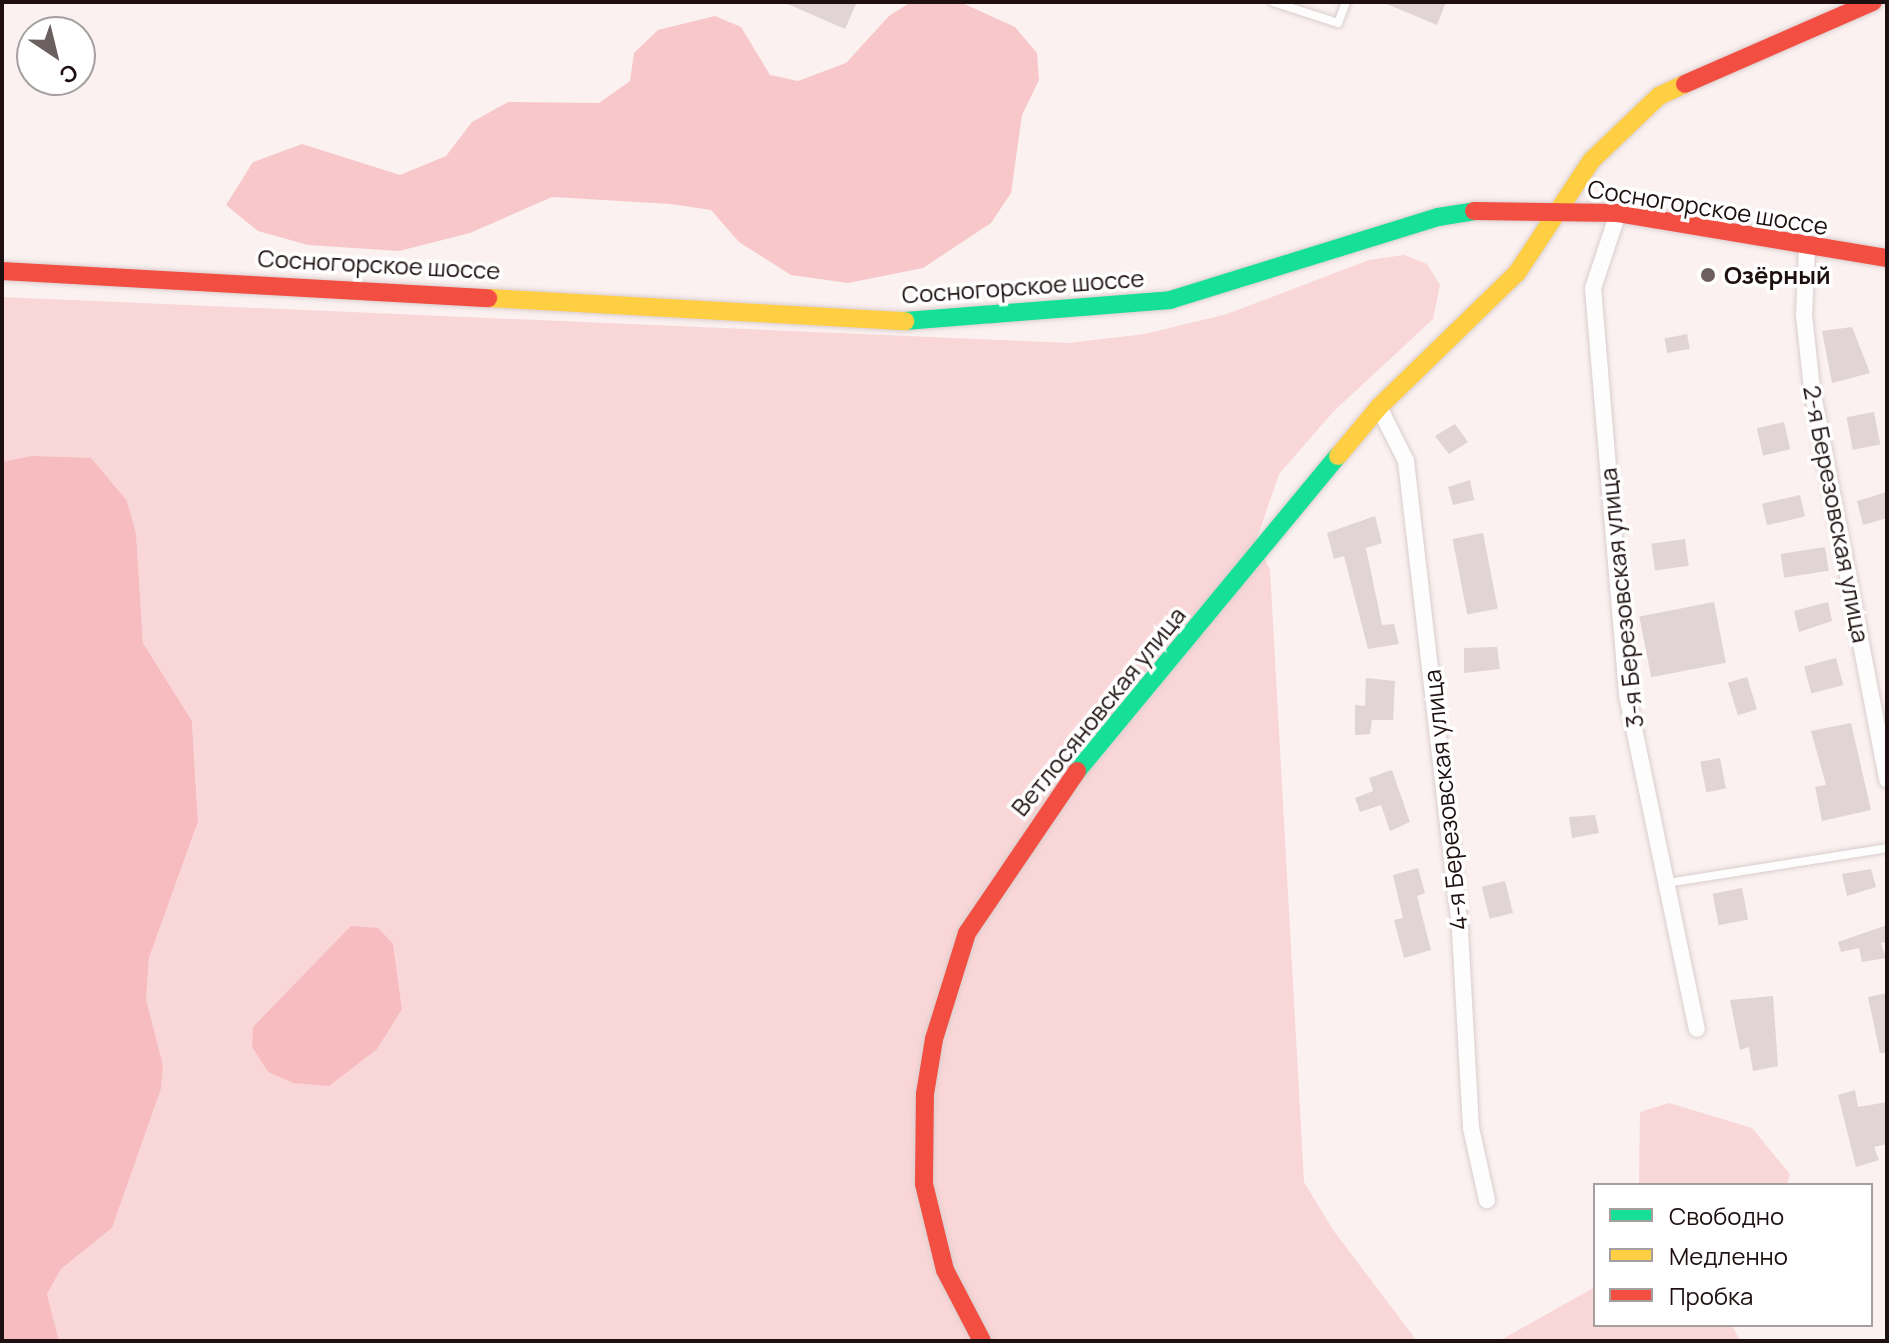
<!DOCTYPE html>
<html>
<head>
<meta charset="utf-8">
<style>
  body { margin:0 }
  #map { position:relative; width:1889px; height:1343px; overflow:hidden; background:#fbf1f1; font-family:Manrope,sans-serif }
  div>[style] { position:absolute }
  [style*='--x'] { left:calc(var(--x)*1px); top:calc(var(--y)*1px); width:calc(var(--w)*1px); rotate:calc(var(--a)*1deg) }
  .green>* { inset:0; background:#f9d6d7 }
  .forest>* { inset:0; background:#f8c7c9 }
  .water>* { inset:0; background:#f6bcbf }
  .building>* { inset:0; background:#e0d4d4; transform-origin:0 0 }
  .roads { filter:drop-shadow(0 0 2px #dacdcd) drop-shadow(0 0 2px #dacdcd) }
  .lane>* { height:8px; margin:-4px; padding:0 4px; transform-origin:4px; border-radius:4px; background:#fefdfd }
  .street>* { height:16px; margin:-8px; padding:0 8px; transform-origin:8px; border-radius:8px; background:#fefdfd }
  .fast>* { height:18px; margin:-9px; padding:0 9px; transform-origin:9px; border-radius:9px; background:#16e098 }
  .slow>* { height:18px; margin:-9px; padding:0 9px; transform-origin:9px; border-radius:9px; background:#ffcf43 }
  .jam>* { height:18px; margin:-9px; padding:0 9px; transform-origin:9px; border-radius:9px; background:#f24e42 }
  .dots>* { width:22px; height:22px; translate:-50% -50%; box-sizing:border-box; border:4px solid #fff; border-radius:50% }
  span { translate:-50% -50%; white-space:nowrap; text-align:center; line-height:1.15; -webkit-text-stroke:7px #fff; paint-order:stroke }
  .street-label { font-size:24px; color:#1e1010 }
  .poi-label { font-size:24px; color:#1e1010; font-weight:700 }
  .left { translate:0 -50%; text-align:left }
  .frame { position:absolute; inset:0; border:4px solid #1e1010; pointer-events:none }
  .legend { position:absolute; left:1593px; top:1183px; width:280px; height:144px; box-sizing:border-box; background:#fff; border:2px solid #a59f9f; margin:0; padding:10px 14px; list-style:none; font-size:24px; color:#1e1010 }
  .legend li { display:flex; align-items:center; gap:16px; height:40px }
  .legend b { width:40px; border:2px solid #a59f9f }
  .north { position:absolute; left:16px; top:16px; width:80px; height:80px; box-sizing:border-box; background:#fff; border:2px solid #a59f9f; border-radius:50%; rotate:145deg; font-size:22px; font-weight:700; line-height:32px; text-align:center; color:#1e1010 }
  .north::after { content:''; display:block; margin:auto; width:28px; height:36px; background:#6b5f5f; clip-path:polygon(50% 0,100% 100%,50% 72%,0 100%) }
</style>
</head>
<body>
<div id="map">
  <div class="green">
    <i style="clip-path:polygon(evenodd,1404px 255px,1427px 264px,1440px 285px,1433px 319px,1333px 412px,1279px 474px,1255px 544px,1270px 569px,1304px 1182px,1333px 1230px,1417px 1341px,59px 1341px,47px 1294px,61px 1269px,112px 1228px,161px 1089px,163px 1065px,146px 999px,149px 958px,198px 823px,196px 782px,192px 721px,143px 643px,136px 533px,127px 501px,31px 456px,2px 462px,2px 297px,1069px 343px,1145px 334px,1227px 314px,1369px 260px,1404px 255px,393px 944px,402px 1009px,293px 1083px,268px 1072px,252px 1047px,393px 944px)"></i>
    <i style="clip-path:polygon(1669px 1103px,1752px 1128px,1790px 1174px,1787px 1185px,1639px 1185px,1640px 1112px)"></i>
    <i style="clip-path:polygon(1595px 1287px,1595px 1325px,1732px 1325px,1740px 1341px,1499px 1341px)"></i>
  </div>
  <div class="forest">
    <i style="clip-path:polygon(911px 2px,960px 2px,1015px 27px,1037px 53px,1039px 80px,1022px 115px,1011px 193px,991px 223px,923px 268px,848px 283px,791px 275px,739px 242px,711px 210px,671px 204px,552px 197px,470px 233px,399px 251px,308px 245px,258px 231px,226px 205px,253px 162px,302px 144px,400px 175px,446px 156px,472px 122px,508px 102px,599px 103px,630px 81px,634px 53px,658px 30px,715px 16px,741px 27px,770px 75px,798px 81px,846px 63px,889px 16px)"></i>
  </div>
  <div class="water">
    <i style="clip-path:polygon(31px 456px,91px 458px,127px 501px,136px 533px,143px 643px,192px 721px,198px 822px,149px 958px,146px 999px,163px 1065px,161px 1089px,112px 1228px,61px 1269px,47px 1294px,59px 1341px,2px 1341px,2px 462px)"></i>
    <i style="clip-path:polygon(351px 926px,378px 928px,393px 944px,402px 1009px,377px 1049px,329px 1086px,293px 1083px,268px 1072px,252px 1047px,253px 1027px)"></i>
  </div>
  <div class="building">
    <i style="clip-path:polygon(783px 2px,857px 2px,845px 29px)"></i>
    <i style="clip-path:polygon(1382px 2px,1446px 2px,1437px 25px)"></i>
    <i style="clip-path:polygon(1852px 327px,1870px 373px,1832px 383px,1822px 331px)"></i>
    <i style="left:1687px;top:334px;width:15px;height:23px;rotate:79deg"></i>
    <i style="left:1874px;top:412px;width:33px;height:28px;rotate:79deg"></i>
    <i style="left:1784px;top:422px;width:28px;height:28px;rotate:77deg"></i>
    <i style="clip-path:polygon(1455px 424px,1468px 442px,1449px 454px,1435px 436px)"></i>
    <i style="clip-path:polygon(1470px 480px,1474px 500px,1453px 505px,1448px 487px)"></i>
    <i style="clip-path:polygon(1887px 492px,1887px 518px,1863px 525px,1857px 501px)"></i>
    <i style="left:1800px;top:495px;width:22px;height:39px;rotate:77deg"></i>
    <i style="clip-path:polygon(1375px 516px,1382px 543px,1366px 548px,1382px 625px,1394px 624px,1399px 644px,1368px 649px,1344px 556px,1334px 559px,1327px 533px)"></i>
    <i style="left:1483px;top:533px;width:77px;height:31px;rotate:79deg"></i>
    <i style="left:1685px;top:539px;width:27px;height:34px;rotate:82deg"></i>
    <i style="left:1825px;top:547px;width:24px;height:45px;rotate:81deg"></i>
    <i style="left:1714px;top:602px;width:62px;height:76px;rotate:79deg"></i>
    <i style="clip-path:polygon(1828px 602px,1832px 621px,1799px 632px,1794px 611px)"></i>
    <i style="clip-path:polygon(1497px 647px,1500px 669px,1464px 673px,1464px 648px)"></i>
    <i style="left:1836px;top:658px;width:28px;height:33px;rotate:75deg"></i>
    <i style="left:1747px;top:677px;width:34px;height:20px;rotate:73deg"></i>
    <i style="clip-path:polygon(1366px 678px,1395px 681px,1393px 720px,1372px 720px,1370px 734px,1355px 735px,1355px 705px,1365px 706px)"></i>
    <i style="clip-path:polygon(1851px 723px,1871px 810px,1822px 821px,1815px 787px,1826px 785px,1811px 731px)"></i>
    <i style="left:1720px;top:758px;width:31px;height:20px;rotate:79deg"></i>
    <i style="clip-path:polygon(1392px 770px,1410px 822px,1390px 831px,1381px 805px,1360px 812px,1355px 798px,1373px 791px,1369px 778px)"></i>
    <i style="clip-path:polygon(1595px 815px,1599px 833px,1572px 838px,1569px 817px)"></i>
    <i style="clip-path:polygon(1418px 868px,1425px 893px,1417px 896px,1431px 950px,1404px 958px,1394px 920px,1403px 918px,1393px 875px)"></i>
    <i style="clip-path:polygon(1871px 869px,1876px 887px,1847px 896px,1842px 874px)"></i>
    <i style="left:1505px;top:881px;width:33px;height:24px;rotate:76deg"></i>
    <i style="left:1742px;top:888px;width:32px;height:30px;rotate:79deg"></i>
    <i style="clip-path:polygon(1887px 925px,1887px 942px,1881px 943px,1886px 958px,1862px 962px,1859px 948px,1841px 952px,1838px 942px)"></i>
    <i style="clip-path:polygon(1887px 993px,1887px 1053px,1880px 1053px,1868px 997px)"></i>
    <i style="clip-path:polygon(1773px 996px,1778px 1066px,1753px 1071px,1749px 1047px,1740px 1050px,1730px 1000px)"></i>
    <i style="clip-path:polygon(1855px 1090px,1858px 1107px,1887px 1102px,1887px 1144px,1874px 1147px,1879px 1160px,1856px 1167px,1838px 1095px)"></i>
  </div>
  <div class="roads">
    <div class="lane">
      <i style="--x:1273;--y:2;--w:68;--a:17.9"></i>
      <i style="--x:1338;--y:23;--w:22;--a:-69"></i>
      <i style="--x:1667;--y:883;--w:223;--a:-9"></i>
    </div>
    <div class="street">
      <i style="--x:1618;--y:213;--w:79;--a:108.4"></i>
      <i style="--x:1593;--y:288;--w:408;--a:85.2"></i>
      <i style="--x:1627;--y:695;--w:341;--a:78.2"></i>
      <i style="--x:1807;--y:247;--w:68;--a:92.5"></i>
      <i style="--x:1804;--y:315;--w:74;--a:83.8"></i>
      <i style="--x:1812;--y:389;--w:398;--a:79.1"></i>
      <i style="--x:1379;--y:407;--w:60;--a:63.4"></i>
      <i style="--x:1406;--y:461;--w:473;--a:83.4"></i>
      <i style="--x:1460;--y:931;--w:197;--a:86.8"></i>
      <i style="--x:1471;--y:1128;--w:74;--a:77.5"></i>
    </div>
    <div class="fast">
      <i style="--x:905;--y:321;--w:266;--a:-4.5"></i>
      <i style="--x:1170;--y:300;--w:281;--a:-17.2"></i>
      <i style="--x:1438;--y:217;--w:36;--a:-9"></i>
      <i style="--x:1077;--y:771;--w:409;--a:-50.4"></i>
    </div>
    <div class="slow">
      <i style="--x:488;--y:298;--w:418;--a:3.2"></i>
      <i style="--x:1338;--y:456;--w:64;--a:-50.1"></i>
      <i style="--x:1379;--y:407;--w:192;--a:-44.2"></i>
      <i style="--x:1517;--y:273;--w:134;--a:-56.5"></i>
      <i style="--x:1591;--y:161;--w:94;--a:-43.7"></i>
      <i style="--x:1659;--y:96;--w:29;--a:-25"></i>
    </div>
    <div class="jam">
      <i style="--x:1685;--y:84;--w:205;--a:-23.6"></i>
      <i style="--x:1474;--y:211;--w:144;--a:0.8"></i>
      <i style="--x:1618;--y:213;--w:273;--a:9.5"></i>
      <i style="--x:2;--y:271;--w:487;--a:3.2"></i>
      <i style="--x:982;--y:1341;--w:80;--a:-117.5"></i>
      <i style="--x:945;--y:1270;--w:89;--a:-103.7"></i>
      <i style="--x:924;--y:1184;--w:90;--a:-89.4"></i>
      <i style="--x:925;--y:1094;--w:56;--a:-80.7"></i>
      <i style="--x:934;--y:1039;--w:111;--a:-72.7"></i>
      <i style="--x:967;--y:933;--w:196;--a:-55.8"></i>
    </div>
  </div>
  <div class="dots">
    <i style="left:1708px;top:275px;background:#6b5f5f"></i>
  </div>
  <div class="street-label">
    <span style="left:1708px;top:207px;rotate:9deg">Сосногорское шоссе</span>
    <span style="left:379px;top:264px;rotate:3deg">Сосногорское шоссе</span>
    <span style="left:1023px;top:286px;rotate:-4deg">Сосногорское шоссе</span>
    <span style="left:1837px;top:514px;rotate:79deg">2-я Березовская улица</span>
    <span style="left:1621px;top:598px;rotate:-96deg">3-я Березовская улица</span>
    <span style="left:1098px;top:711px;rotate:-51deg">Ветлосяновская улица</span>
    <span style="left:1445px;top:800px;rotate:-96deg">4-я Березовская улица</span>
  </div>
  <div class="poi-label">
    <span class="left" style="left:1724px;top:275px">Озёрный</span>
  </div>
  <div class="frame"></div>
  <ul class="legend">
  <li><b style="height:10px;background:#16e098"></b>Свободно</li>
  <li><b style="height:10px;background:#ffcf43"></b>Медленно</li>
  <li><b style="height:10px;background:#f24e42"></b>Пробка</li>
  </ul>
  <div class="north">С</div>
</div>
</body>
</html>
